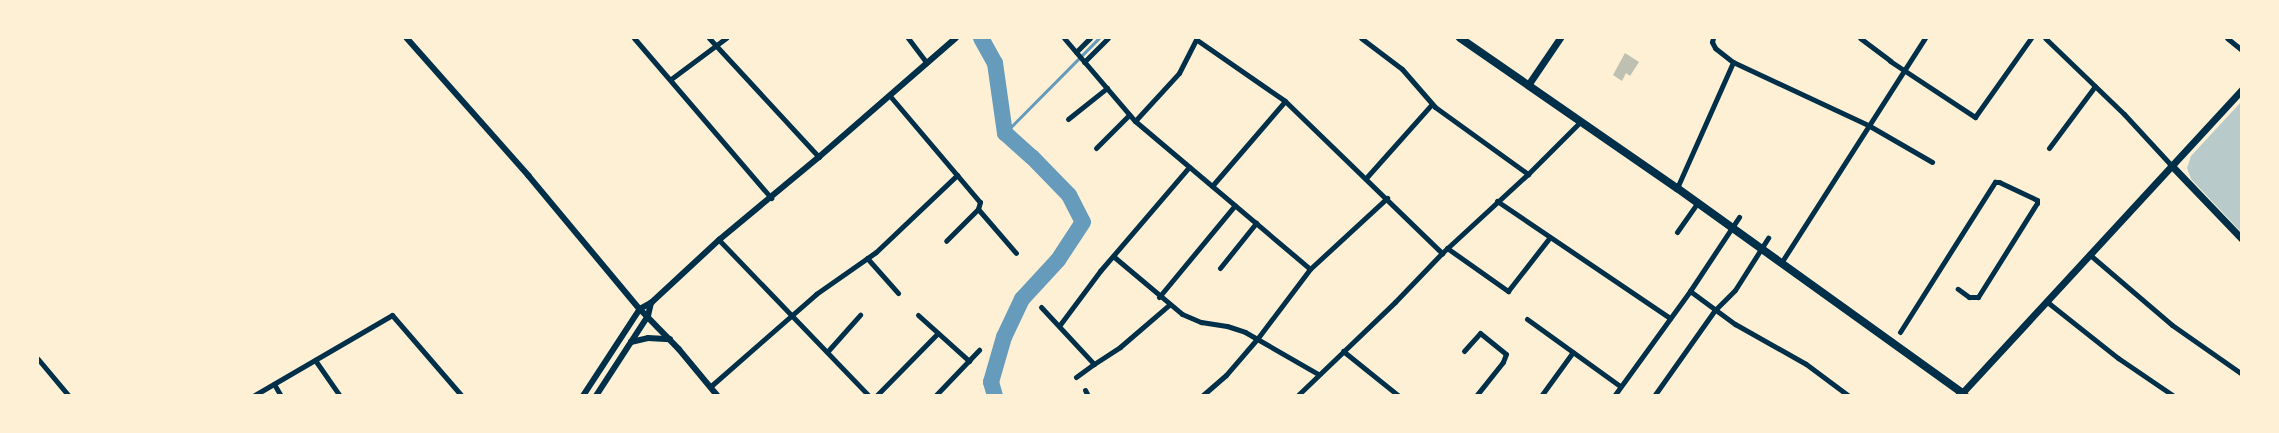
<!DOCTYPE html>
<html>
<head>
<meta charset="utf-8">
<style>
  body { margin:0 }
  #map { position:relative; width:2279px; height:433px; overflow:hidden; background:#fdf0d5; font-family:"Golos Text",sans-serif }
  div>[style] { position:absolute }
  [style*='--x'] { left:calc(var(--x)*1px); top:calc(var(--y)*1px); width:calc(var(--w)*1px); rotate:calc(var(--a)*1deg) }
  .green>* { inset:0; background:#b9caca }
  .stream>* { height:2.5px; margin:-1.25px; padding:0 1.25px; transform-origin:1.25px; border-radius:1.25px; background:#669bbc }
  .river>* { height:16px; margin:-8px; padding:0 8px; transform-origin:8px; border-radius:8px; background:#669bbc }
  .building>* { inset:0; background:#bec0b2 }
  .minor>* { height:5px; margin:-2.5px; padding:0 2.5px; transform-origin:2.5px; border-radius:2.5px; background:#003049 }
  .tertiary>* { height:5.5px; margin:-2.75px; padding:0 2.75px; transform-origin:2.75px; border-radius:2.75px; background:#003049 }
  .secondary>* { height:7px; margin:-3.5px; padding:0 3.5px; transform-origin:3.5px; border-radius:3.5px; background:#003049 }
  .primary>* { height:8px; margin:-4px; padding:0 4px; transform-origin:4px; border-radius:4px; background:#003049 }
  span { translate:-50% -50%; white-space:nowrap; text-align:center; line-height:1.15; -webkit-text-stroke:4px #fdf0d5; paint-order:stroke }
  .frame { position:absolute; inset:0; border:39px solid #fdf0d5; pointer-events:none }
</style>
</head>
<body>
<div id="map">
  <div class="green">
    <i style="clip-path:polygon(2241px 102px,2241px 232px,2191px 179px,2187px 168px,2191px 156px)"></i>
  </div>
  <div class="stream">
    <i style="--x:1005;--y:133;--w:134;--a:-45.3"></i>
  </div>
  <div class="river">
    <i style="--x:981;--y:38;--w:29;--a:61"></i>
    <i style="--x:995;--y:63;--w:71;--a:81.9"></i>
    <i style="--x:1005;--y:133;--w:36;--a:42"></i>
    <i style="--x:1032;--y:157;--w:53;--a:45.8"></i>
    <i style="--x:1069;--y:195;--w:30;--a:63"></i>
    <i style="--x:1083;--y:222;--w:45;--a:123.3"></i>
    <i style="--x:1058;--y:260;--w:53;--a:132.7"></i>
    <i style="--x:1022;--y:299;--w:42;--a:115.3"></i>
    <i style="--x:1004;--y:337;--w:47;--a:106.1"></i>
    <i style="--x:991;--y:382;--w:15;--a:74"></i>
  </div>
  <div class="building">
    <i style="clip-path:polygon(1625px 53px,1639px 62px,1630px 76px,1626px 73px,1622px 81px,1613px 75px)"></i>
  </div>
  <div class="minor">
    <i style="--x:634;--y:38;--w:211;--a:49.4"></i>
    <i style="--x:709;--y:38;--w:162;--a:47.3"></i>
    <i style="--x:908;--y:38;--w:31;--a:53"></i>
    <i style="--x:1064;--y:38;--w:109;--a:49.5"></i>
    <i style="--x:1135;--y:121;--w:229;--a:40.2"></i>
    <i style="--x:1310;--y:269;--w:88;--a:127.1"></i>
    <i style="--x:1257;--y:339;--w:48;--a:130.7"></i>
    <i style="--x:1226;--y:375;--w:32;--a:139"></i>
    <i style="--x:1361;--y:38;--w:51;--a:37.1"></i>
    <i style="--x:1402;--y:69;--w:50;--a:49"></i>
    <i style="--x:1435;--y:107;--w:115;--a:35.8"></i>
    <i style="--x:1713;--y:38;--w:4;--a:104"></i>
    <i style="--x:1712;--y:42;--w:7;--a:63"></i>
    <i style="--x:1715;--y:48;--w:23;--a:38"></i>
    <i style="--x:1733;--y:62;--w:149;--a:25"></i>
    <i style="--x:1868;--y:125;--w:74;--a:30"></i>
    <i style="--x:1860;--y:38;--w:38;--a:37"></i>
    <i style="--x:1890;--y:61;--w:102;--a:33.4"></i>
    <i style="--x:1975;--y:117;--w:97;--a:-54.7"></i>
    <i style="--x:2045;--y:38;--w:110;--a:43.9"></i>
    <i style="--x:2124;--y:114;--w:69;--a:47.3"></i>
    <i style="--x:2227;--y:38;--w:19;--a:39"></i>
    <i style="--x:1197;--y:40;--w:107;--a:34.7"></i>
    <i style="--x:1285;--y:101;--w:219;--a:44.1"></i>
    <i style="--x:1076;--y:52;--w:20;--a:-45"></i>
    <i style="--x:1084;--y:62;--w:34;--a:-45"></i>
    <i style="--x:671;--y:79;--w:69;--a:-36.7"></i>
    <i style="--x:890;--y:96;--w:139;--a:49.7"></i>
    <i style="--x:980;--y:202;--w:7;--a:106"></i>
    <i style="--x:978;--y:209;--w:45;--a:135"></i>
    <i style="--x:1068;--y:119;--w:50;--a:-38.5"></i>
    <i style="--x:1135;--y:121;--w:65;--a:-47.5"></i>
    <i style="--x:1179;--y:73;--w:39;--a:-63"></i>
    <i style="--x:1096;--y:148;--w:47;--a:-45"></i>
    <i style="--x:2049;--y:148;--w:77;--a:-53.4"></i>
    <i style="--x:1366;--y:178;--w:99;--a:-48.3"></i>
    <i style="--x:1212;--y:186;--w:112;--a:-49.3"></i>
    <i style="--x:1677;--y:188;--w:138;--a:-66"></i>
    <i style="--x:1497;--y:201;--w:209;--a:34.1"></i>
    <i style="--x:978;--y:209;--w:58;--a:49.2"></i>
    <i style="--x:1677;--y:232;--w:35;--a:-55"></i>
    <i style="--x:719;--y:240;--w:216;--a:46.1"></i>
    <i style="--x:1447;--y:248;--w:75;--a:35.2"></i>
    <i style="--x:1508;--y:291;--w:68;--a:-52.1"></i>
    <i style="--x:2089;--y:254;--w:109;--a:40.5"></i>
    <i style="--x:2172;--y:325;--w:85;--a:35"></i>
    <i style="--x:1113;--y:256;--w:90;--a:40"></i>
    <i style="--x:1182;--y:314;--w:21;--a:23"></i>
    <i style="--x:1201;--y:322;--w:26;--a:9"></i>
    <i style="--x:1227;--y:326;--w:19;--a:18"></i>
    <i style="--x:1245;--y:332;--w:84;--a:29.9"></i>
    <i style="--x:867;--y:258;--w:47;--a:48.5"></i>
    <i style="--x:1781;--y:263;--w:267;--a:-57.4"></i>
    <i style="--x:1220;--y:268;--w:58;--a:-51.3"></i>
    <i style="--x:1310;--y:269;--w:105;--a:-42.7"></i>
    <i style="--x:1690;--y:291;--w:56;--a:36.3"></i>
    <i style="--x:1735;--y:324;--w:81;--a:29.4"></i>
    <i style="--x:1806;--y:364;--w:54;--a:36.7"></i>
    <i style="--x:1159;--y:297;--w:119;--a:-50.4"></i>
    <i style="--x:2046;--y:301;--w:92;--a:38.4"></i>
    <i style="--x:2118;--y:358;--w:68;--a:34.2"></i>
    <i style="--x:1041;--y:307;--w:78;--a:47.1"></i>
    <i style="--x:1094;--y:364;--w:31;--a:-33"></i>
    <i style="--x:1120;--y:347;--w:65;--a:-40.6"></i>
    <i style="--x:918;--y:315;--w:69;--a:42"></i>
    <i style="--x:1527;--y:319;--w:115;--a:35.8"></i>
    <i style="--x:1059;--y:326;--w:69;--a:-53.3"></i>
    <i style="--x:1100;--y:271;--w:137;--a:-49.4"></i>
    <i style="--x:1900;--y:332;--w:178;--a:-57.7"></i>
    <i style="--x:1995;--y:182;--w:4;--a:0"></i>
    <i style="--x:1999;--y:182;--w:42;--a:25.3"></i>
    <i style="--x:2037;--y:200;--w:3;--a:90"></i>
    <i style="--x:2037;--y:203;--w:111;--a:122.1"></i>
    <i style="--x:1978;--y:297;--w:9;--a:180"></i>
    <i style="--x:1969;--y:297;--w:14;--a:-144"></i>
    <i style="--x:1343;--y:351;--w:72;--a:38.8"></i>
    <i style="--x:1464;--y:351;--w:24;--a:-48"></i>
    <i style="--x:1480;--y:333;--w:33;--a:39"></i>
    <i style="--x:1506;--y:354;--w:9;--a:111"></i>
    <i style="--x:1503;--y:362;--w:43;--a:128.5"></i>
    <i style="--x:827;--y:352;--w:50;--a:-48.3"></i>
    <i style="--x:38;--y:359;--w:48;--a:50"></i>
    <i style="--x:315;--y:360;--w:44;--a:55.2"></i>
    <i style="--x:1076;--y:377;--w:22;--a:-36"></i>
    <i style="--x:274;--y:384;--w:14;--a:60"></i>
    <i style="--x:711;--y:386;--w:140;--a:-41.2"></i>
    <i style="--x:816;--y:294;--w:73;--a:-35"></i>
    <i style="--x:876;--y:252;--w:112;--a:-43.5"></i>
    <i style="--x:1085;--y:390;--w:7;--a:63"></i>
    <i style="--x:253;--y:396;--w:161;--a:-30.2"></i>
    <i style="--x:392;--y:315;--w:107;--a:49.2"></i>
    <i style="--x:876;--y:396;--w:88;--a:-45.5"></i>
    <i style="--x:935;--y:396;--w:64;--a:-46.3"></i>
    <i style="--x:1297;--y:396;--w:136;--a:-43.8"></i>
    <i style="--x:1395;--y:302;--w:68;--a:-46.2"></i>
    <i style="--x:1442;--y:253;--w:117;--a:-42.6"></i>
    <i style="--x:1528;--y:174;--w:74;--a:-45"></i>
    <i style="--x:1541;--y:396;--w:54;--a:-54"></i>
    <i style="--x:1614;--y:396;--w:130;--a:-54.1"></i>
    <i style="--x:1690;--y:291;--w:89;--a:-56.5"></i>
    <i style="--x:1654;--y:396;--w:105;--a:-54.7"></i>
    <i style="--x:1715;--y:310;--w:28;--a:-45"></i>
    <i style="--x:1735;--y:290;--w:62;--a:-57.6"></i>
  </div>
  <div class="tertiary">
    <i style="--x:407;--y:38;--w:184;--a:48.5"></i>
    <i style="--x:529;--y:176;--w:173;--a:50.2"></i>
    <i style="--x:640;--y:309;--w:56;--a:45.7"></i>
    <i style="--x:679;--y:349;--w:61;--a:50.3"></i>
    <i style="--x:631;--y:342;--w:17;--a:-13"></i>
    <i style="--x:648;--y:338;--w:22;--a:3"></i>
    <i style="--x:583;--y:396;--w:104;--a:-56.8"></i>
    <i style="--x:640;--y:309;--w:13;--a:-29"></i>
    <i style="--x:651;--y:303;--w:93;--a:-42.8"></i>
    <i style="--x:719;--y:240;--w:130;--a:-39.7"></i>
    <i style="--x:819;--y:157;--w:181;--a:-41"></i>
    <i style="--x:596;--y:396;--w:95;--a:-57"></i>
    <i style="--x:648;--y:316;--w:13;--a:-77"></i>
  </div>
  <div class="secondary">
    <i style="--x:1528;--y:85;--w:57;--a:-55.8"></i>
    <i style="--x:2171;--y:165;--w:103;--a:46.2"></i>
    <i style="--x:1966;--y:396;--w:5;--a:-143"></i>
    <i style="--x:1962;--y:393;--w:413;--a:-47.3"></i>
  </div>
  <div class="primary">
    <i style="--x:1460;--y:38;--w:264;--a:34.7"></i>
    <i style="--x:1677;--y:188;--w:351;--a:35.7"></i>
    <i style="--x:1962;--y:393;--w:4;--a:135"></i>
  </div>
  <div class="frame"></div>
</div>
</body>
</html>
